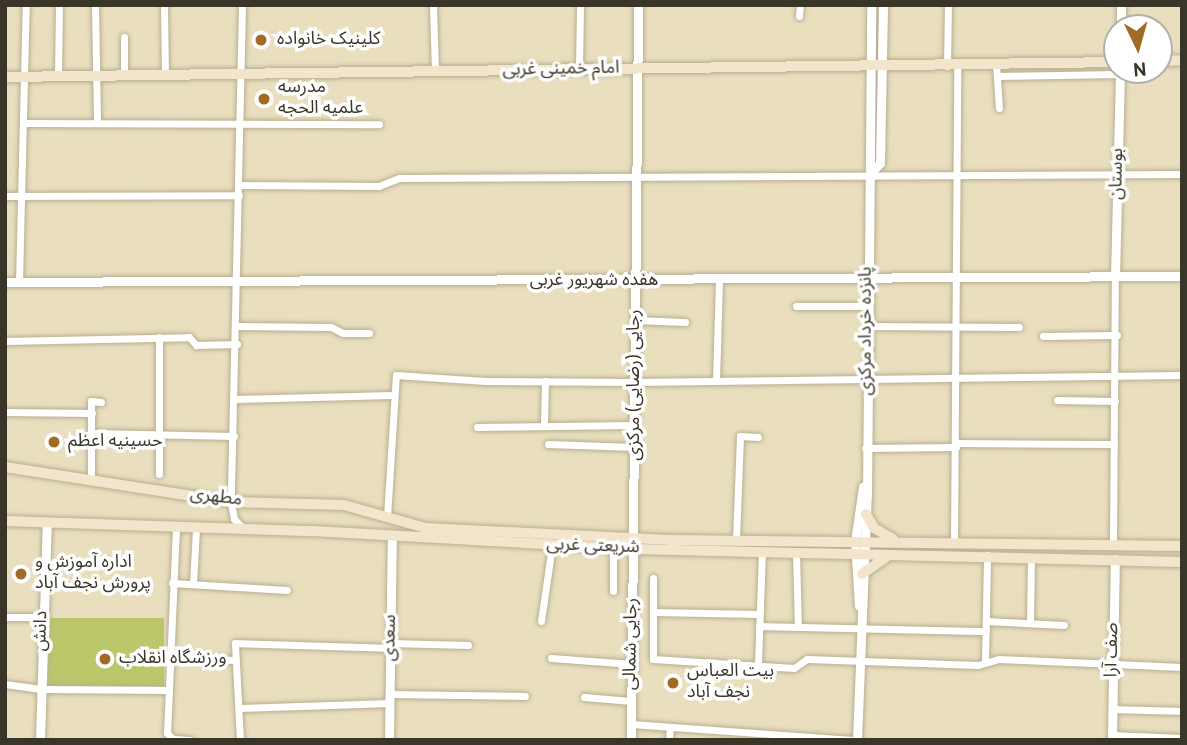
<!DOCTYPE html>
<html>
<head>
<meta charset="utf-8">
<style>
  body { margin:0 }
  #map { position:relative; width:1187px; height:745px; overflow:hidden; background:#e9dfbf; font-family:Overpass,"Noto Sans Arabic",sans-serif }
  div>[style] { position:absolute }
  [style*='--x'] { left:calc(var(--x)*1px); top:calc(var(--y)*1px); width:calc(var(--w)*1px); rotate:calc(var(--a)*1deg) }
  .green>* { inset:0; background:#bbc76a; transform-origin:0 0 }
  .roads { filter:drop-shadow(0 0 2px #b8af90) drop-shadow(0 0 2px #b8af90) }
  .minor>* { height:7px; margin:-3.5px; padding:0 3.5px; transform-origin:3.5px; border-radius:3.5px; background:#fff }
  .tertiary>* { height:9px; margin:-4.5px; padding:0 4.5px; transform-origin:4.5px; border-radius:4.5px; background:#fff }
  .secondary>* { height:10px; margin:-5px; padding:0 5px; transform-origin:5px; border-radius:5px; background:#f3e5cc }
  .dots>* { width:19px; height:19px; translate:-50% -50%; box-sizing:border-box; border:4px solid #fff; border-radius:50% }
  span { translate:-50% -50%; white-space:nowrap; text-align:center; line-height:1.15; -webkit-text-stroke:7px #fff; paint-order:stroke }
  .poi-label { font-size:18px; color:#393629 }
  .left { translate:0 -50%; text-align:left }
  .street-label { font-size:18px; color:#393629 }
  .frame { position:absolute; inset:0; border:7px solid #393629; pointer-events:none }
  .north { position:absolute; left:1103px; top:14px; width:70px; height:70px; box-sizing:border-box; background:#fff; border:2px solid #b0afa9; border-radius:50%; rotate:175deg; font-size:19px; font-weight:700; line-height:28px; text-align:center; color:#393629 }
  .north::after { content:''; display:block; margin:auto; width:24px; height:32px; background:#a06b24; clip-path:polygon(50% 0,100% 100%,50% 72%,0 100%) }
</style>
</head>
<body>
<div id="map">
  <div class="green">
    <i style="left:48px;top:618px;width:116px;height:68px"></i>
  </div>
  <div class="roads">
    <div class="minor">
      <i style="--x:95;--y:5;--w:117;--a:89"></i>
      <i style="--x:164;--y:5;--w:70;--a:89.2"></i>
      <i style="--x:242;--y:5;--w:497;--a:91.3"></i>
      <i style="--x:231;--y:502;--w:17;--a:80"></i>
      <i style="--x:234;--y:519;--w:13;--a:45"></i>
      <i style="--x:433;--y:5;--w:67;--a:88.3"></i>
      <i style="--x:799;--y:16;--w:11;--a:-85"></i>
      <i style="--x:996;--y:64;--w:44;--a:86.1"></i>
      <i style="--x:947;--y:66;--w:61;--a:-89.1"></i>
      <i style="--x:579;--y:70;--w:65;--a:-89.1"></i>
      <i style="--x:124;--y:75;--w:38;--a:-90"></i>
      <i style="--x:58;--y:76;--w:71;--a:-89.2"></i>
      <i style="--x:997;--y:76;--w:124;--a:-0.9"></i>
      <i style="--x:24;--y:123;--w:355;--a:0.2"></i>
      <i style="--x:240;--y:185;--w:139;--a:0.4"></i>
      <i style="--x:379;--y:186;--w:22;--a:-22"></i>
      <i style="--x:399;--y:178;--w:783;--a:-0.29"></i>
      <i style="--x:5;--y:196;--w:234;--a:-0.2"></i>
      <i style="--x:19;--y:282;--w:277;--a:-88.6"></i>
      <i style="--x:796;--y:306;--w:71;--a:0"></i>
      <i style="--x:635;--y:320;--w:50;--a:2.3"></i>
      <i style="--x:237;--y:326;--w:94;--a:0.6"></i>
      <i style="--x:331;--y:327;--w:13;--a:27"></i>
      <i style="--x:343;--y:333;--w:26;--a:0"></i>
      <i style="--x:867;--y:326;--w:152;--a:0.4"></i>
      <i style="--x:1043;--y:336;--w:74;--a:-0.8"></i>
      <i style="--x:5;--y:341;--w:184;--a:-1.2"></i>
      <i style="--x:189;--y:337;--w:11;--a:49"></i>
      <i style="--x:196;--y:345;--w:41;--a:-1.4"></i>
      <i style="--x:716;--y:381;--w:100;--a:-88.3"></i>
      <i style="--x:236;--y:399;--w:156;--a:-1.5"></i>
      <i style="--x:1057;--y:400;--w:58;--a:1"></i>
      <i style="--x:5;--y:412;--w:87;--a:0.7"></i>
      <i style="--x:544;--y:424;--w:43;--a:-88.7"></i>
      <i style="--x:477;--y:427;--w:157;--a:-0.7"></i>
      <i style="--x:92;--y:433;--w:142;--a:1.2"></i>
      <i style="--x:956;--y:443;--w:158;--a:0.4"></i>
      <i style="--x:548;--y:444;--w:86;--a:2"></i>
      <i style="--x:865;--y:448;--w:91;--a:-0.6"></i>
      <i style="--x:159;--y:474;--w:137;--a:-90"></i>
      <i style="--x:91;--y:479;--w:78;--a:-90"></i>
      <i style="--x:91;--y:401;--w:10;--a:6"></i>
      <i style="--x:387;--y:517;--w:142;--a:-86.4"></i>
      <i style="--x:396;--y:375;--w:89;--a:3.9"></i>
      <i style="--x:485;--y:381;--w:150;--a:0.4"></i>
      <i style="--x:635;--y:382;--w:547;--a:-0.73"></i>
      <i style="--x:176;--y:528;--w:205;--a:92.5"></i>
      <i style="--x:167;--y:733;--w:8;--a:45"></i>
      <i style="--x:173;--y:739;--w:17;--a:3"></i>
      <i style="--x:736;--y:540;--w:104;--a:-87.8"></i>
      <i style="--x:740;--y:436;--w:18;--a:3"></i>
      <i style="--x:954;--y:542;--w:476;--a:-89.6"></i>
      <i style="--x:1113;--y:544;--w:267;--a:-89.6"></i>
      <i style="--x:613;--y:548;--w:43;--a:90"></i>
      <i style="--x:796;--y:552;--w:75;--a:88.5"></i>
      <i style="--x:653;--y:578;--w:81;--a:90"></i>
      <i style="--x:653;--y:659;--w:141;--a:3.7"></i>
      <i style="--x:794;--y:668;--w:16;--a:-35"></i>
      <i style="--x:807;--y:659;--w:171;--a:2"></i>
      <i style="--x:978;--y:665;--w:22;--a:-16"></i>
      <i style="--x:999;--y:659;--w:183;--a:2.5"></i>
      <i style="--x:172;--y:583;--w:115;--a:3.5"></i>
      <i style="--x:193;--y:584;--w:56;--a:-86.9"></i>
      <i style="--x:653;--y:612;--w:106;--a:1.1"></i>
      <i style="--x:5;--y:617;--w:38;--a:0"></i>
      <i style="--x:541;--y:621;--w:76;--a:-81.7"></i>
      <i style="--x:986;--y:621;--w:78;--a:2.9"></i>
      <i style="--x:1030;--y:623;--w:66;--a:-89.1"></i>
      <i style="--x:759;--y:626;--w:227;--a:1.3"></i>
      <i style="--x:390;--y:643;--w:78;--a:1.5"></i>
      <i style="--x:169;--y:657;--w:66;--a:2.6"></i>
      <i style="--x:551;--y:658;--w:81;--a:4.2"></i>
      <i style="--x:985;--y:662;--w:107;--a:-88.9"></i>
      <i style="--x:758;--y:665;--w:113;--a:-88"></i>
      <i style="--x:5;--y:684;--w:36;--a:8"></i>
      <i style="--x:41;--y:689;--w:127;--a:0.5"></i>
      <i style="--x:390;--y:694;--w:135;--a:0.8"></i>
      <i style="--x:584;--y:697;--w:47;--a:4.9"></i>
      <i style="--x:240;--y:708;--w:150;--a:-1.9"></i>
      <i style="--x:1112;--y:709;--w:70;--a:1.6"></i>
      <i style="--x:631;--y:724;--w:222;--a:4.1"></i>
      <i style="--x:1112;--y:735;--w:70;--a:2.5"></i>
      <i style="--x:240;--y:740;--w:97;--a:-93"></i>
      <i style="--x:235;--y:643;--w:155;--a:1.8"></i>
      <i style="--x:669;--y:740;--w:13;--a:-86"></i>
    </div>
    <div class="tertiary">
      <i style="--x:1121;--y:28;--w:23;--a:-90"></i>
      <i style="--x:870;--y:174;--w:15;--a:-48"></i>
      <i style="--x:880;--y:163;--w:158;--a:-88.9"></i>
      <i style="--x:1115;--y:277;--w:207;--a:-88.6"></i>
      <i style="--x:5;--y:282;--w:1177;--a:-0.29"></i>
      <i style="--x:859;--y:606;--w:65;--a:-93.5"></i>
      <i style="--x:855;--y:541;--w:55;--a:-81.6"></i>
      <i style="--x:40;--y:740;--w:217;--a:-88.2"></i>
      <i style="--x:389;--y:740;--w:203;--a:-89.2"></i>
      <i style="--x:631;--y:740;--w:735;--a:-89.45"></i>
      <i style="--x:857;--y:740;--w:245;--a:-87.7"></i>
      <i style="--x:867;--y:495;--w:490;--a:-89.5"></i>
      <i style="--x:1112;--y:740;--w:181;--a:-89.1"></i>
    </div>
    <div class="secondary">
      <i style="--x:1159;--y:61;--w:23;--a:-2"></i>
      <i style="--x:5;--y:77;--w:1112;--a:-0.77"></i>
      <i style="--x:5;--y:467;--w:229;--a:8.8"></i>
      <i style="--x:231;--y:502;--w:113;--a:1.5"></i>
      <i style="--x:344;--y:505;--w:85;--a:15.7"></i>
      <i style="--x:426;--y:528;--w:243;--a:2.8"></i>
      <i style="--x:669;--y:540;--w:513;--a:0.67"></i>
      <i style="--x:866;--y:514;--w:16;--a:60"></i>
      <i style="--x:874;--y:528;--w:22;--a:30"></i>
      <i style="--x:5;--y:521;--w:308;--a:1.9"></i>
      <i style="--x:313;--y:531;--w:322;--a:3.2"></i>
      <i style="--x:634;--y:549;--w:548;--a:1.36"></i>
      <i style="--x:862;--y:574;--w:32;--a:-35"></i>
    </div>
  </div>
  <div class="dots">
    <i style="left:261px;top:40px;background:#a06b24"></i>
    <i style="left:264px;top:99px;background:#a06b24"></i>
    <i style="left:54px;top:442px;background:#a06b24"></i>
    <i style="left:21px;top:574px;background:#a06b24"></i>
    <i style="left:105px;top:659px;background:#a06b24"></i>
    <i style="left:673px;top:683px;background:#a06b24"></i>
  </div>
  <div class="poi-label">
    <span class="left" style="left:277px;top:40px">کلینیک خانواده</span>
    <span class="left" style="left:278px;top:99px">مدرسه<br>علمیه الحجه</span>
    <span class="left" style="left:68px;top:442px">حسینیه اعظم</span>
    <span class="left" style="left:35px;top:574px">اداره آموزش و<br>پرورش نجف آباد</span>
    <span class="left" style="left:119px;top:659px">ورزشگاه انقلاب</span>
    <span class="left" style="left:687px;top:683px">بیت العباس<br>نجف آباد</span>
  </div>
  <div class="street-label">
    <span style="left:561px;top:70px;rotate:-1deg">امام خمینی غربی</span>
    <span style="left:1118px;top:174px;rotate:-89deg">بوستان</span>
    <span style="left:594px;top:281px">هفده شهریور غربی</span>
    <span style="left:867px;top:331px;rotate:-90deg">پانزده خرداد مرکزی</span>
    <span style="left:635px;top:385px;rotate:-90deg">رجایی (رضایی) مرکزی</span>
    <span style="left:216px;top:498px;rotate:7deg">مطهری</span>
    <span style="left:593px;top:547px;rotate:2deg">شریعتی غربی</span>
    <span style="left:42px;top:631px;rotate:-88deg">دانش</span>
    <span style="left:391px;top:638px;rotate:-89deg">سعدی</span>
    <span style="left:632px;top:644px;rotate:-89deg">رجایی شمالی</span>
    <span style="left:1113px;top:650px;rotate:-89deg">صف آرا</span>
  </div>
  <div class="frame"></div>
  <div class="north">N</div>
</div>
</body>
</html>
